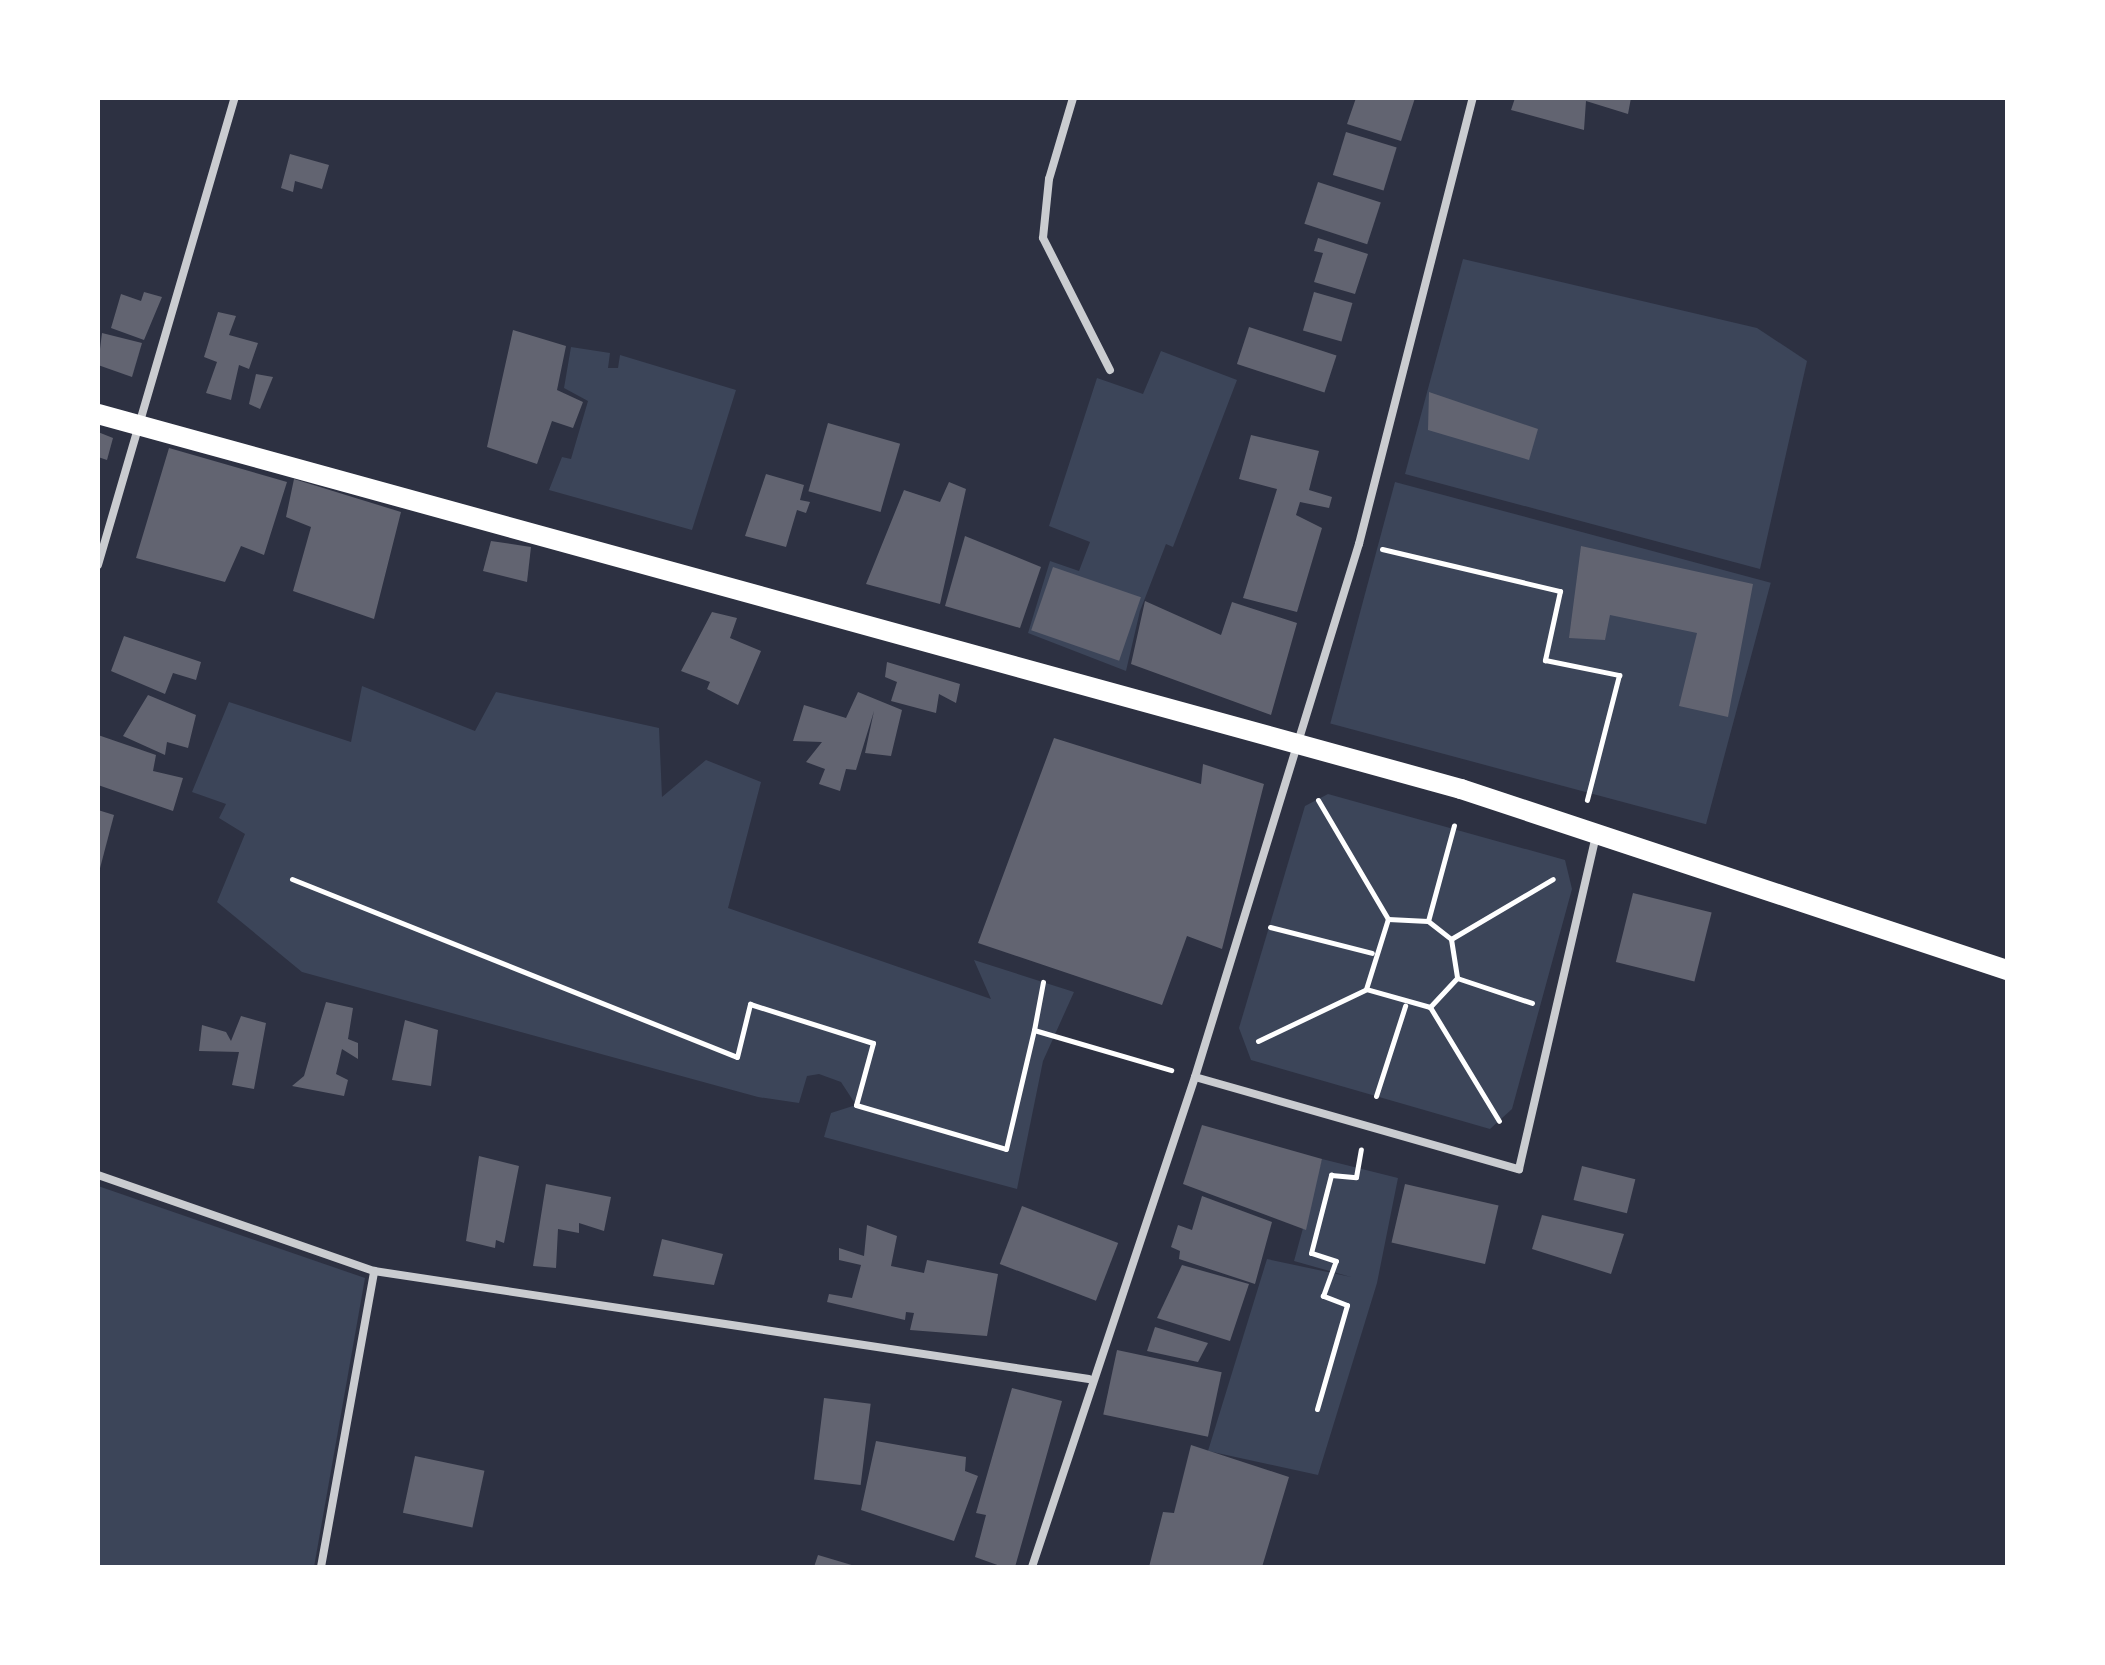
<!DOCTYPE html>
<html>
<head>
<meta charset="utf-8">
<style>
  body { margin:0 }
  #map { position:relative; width:2105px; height:1665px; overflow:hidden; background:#2d3142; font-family:Merriweather,serif }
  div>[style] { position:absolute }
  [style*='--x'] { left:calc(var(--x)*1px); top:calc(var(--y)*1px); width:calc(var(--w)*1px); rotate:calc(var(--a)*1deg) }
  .green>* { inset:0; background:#3c4559; transform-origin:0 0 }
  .building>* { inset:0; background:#626471; transform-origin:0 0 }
  .path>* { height:5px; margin:-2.5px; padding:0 2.5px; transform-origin:2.5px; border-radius:2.5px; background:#fff }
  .minor>* { height:8px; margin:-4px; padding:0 4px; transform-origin:4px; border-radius:4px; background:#caccd0 }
  .primary>* { height:20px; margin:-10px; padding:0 10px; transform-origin:10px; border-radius:10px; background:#fff }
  span { translate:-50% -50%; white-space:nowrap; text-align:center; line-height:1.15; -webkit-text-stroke:8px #fff; paint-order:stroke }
  .frame { position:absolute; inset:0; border:100px solid #fff; pointer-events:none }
</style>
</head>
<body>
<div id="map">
  <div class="green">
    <i style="clip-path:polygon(1463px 259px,1757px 328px,1807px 361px,1760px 569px,1405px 474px)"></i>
    <i style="clip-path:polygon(571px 347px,610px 353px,608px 368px,618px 368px,620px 355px,736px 390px,692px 530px,549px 490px,562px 457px,571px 459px,588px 401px,564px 388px)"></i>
    <i style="clip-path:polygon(1161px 351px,1237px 380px,1173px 547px,1166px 544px,1140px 611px,1126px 671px,1028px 633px,1050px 561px,1079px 571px,1090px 542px,1049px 526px,1097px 378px,1143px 394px)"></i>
    <i style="left:1395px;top:482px;width:389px;height:250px;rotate:15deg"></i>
    <i style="clip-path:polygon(362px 686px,475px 731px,496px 692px,659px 728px,662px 797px,706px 760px,761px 782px,728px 908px,991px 999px,974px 960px,1074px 992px,1043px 1061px,1017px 1189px,824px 1137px,831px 1113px,856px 1105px,841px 1082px,819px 1074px,807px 1076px,799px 1103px,758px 1097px,302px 972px,217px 902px,245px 834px,219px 818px,226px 804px,192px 792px,229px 702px,351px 742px)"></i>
    <i style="clip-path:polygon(1328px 794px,1565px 860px,1572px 889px,1512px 1109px,1490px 1129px,1251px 1060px,1239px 1028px,1305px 806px)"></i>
    <i style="clip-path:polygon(1322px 1159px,1398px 1178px,1377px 1283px,1318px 1475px,1208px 1451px,1267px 1259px,1351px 1277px,1294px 1261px)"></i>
    <i style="clip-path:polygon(98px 1186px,365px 1278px,314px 1567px,98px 1567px)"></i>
  </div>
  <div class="building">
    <i style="clip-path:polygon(1356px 98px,1415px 98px,1401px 141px,1347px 124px)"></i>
    <i style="clip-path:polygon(1515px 98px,1631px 98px,1628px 114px,1586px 101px,1584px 130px,1511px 110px)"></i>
    <i style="left:1346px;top:132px;width:53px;height:45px;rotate:17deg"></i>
    <i style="clip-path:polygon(290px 154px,329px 165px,322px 189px,295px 181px,293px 192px,281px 188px)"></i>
    <i style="left:1318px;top:182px;width:66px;height:44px;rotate:18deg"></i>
    <i style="clip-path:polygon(1318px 238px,1368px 254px,1355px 294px,1314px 282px,1323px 253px,1314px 251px)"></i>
    <i style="clip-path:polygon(144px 292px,162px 297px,144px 340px,111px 328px,121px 294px,141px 301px)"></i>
    <i style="left:1314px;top:292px;width:40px;height:40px;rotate:16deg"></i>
    <i style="clip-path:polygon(218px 312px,236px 316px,229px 335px,258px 343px,249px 369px,239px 365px,231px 400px,206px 393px,217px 362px,204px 357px)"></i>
    <i style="left:1249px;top:327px;width:92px;height:39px;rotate:18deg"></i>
    <i style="clip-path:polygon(513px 330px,566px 346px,557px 390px,583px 402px,573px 428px,552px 421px,537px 464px,487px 447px)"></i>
    <i style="clip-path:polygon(102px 333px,142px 343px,132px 377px,98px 365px)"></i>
    <i style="clip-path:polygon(256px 374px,273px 377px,260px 409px,249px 404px)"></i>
    <i style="clip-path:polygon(1429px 392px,1538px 429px,1529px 460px,1428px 430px)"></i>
    <i style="left:828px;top:423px;width:75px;height:71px;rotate:16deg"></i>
    <i style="clip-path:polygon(98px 432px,113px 438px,107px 460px,98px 457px)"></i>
    <i style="clip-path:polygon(1251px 435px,1319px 451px,1309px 490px,1332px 497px,1329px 508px,1300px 502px,1296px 515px,1322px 528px,1297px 612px,1243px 598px,1277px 489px,1239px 479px)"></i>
    <i style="clip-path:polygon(169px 448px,287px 482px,264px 555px,241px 546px,225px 582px,136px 558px)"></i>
    <i style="clip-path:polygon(766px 474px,804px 485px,800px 500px,810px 502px,806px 513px,797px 510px,786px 547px,745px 536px)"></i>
    <i style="clip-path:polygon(294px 479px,401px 512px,374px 619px,293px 591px,311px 527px,286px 517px)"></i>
    <i style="clip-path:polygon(949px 482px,966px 489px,940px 604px,866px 584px,904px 490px,940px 502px)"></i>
    <i style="clip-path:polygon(965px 536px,1041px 567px,1020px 628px,945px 606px)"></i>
    <i style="clip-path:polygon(491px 541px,531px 547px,527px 582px,483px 571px)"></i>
    <i style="clip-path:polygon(1581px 546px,1753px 584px,1728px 717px,1679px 706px,1697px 633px,1610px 615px,1605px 640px,1569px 638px)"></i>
    <i style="left:1053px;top:567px;width:93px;height:67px;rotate:19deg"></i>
    <i style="clip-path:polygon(1145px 601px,1221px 635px,1232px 602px,1297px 623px,1271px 715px,1131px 664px)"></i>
    <i style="clip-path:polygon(712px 612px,737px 618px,730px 638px,761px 651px,738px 705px,707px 689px,710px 682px,681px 671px)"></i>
    <i style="clip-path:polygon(124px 636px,201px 662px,196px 680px,173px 673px,165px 694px,111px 671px)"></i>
    <i style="clip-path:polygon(887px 662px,960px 684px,956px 703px,939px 694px,936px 713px,891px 701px,897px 682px,885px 677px)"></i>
    <i style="clip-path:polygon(858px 692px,902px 710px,891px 756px,865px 753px,874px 711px,856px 770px,846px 769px,840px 791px,819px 784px,825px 769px,806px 762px,822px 742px,793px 741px,804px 705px,846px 718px)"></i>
    <i style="clip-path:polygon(148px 695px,196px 715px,188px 748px,167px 742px,165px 755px,123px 736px)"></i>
    <i style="clip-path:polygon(98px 735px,156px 755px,153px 771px,183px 778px,173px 811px,98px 785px)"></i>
    <i style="clip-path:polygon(1054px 738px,1201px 784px,1203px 764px,1264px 784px,1222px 949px,1187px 936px,1162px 1005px,978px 943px)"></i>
    <i style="clip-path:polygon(98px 810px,114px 815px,99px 872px,98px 872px)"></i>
    <i style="left:1633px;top:893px;width:81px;height:71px;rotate:14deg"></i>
    <i style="clip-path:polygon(326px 1002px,353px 1008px,348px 1039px,358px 1043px,358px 1059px,342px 1049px,336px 1074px,348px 1080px,344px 1096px,292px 1086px,304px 1076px)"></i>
    <i style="clip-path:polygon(241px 1016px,266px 1023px,254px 1089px,232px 1085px,239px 1052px,199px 1051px,202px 1025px,226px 1032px,231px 1041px)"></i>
    <i style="clip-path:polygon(405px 1020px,438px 1030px,431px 1086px,392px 1080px)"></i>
    <i style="clip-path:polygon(1202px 1125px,1322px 1159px,1306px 1230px,1183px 1184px)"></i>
    <i style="clip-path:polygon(479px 1156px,519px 1166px,504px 1243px,496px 1240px,495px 1248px,466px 1241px)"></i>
    <i style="left:1582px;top:1166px;width:55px;height:35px;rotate:14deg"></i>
    <i style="clip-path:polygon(546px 1184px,611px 1197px,604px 1231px,579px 1223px,579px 1233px,558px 1229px,556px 1268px,533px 1266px)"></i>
    <i style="left:1405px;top:1184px;width:96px;height:60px;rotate:13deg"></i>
    <i style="clip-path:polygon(1202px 1196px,1272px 1222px,1255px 1284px,1179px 1259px,1180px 1251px,1171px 1247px,1178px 1225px,1192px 1230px)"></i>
    <i style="left:1022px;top:1206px;width:103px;height:62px;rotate:21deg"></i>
    <i style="clip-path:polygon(1542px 1215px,1624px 1234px,1611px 1274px,1532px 1249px)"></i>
    <i style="clip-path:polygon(867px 1225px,897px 1236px,891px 1266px,924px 1273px,927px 1260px,998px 1274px,987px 1336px,910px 1330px,914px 1313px,906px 1312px,905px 1320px,827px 1302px,829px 1294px,852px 1298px,861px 1265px,839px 1260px,839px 1248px,864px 1256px)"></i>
    <i style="clip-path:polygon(662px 1239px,723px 1254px,714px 1285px,653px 1276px)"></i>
    <i style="clip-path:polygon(1182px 1265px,1249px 1284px,1230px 1341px,1157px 1318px)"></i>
    <i style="clip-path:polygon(1155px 1327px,1208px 1343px,1198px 1362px,1147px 1351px)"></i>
    <i style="left:1117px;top:1350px;width:107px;height:66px;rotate:12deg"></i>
    <i style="clip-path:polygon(1012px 1388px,1062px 1401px,1015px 1567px,1003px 1567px,975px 1557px,986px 1515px,976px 1513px)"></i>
    <i style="left:824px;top:1398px;width:47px;height:82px;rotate:7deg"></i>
    <i style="clip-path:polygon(876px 1441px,966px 1457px,965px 1471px,978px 1476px,954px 1541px,861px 1510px)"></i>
    <i style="clip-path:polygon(1191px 1445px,1289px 1477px,1262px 1567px,1149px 1567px,1163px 1512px,1174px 1513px)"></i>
    <i style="left:415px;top:1456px;width:71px;height:58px;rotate:12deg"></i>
    <i style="clip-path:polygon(818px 1555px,855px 1566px,855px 1567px,814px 1567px)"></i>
  </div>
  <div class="path">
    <i style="--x:1382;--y:549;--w:183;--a:13.3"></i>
    <i style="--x:1560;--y:591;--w:71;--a:102.3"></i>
    <i style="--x:1545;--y:660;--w:76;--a:11.5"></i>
    <i style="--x:1619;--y:675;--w:129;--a:104.4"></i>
    <i style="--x:1318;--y:800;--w:138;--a:59.5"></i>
    <i style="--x:292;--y:879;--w:479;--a:21.8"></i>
    <i style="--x:737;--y:1057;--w:55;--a:-76.2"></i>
    <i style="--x:750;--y:1004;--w:129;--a:17.6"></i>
    <i style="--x:873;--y:1043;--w:64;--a:105.3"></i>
    <i style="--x:856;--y:1105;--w:156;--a:16.3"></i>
    <i style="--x:1006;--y:1149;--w:122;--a:-76.8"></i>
    <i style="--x:1034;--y:1030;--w:143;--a:16.3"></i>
    <i style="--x:1388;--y:919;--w:40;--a:2.9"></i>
    <i style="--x:1428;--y:921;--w:29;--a:38"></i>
    <i style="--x:1451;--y:939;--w:39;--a:81"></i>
    <i style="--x:1457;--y:978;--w:40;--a:133"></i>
    <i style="--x:1430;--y:1007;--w:66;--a:-164.3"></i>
    <i style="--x:1366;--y:989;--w:73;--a:-72.6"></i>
    <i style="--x:1428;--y:921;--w:99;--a:-74.8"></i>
    <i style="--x:1270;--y:927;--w:105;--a:14.3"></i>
    <i style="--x:1451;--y:939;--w:118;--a:-30.5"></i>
    <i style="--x:1457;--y:978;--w:79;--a:18.4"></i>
    <i style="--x:1430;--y:1007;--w:133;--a:58.8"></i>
    <i style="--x:1034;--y:1030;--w:49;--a:-79.4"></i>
    <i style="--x:1258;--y:1041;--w:119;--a:-25.5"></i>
    <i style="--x:1376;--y:1096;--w:95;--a:-72.1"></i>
    <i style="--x:1317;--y:1409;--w:108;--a:-73.9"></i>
    <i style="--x:1347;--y:1305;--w:26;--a:-159"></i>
    <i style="--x:1323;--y:1296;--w:37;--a:-70"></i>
    <i style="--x:1336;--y:1261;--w:26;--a:-162"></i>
    <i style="--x:1311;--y:1253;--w:81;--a:-75.6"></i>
    <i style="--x:1331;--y:1175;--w:25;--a:5"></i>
    <i style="--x:1356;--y:1177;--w:28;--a:-80"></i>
  </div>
  <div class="minor">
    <i style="--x:1073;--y:98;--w:84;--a:106.5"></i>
    <i style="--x:1049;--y:179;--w:59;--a:95.8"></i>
    <i style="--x:1043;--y:238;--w:148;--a:63.1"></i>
    <i style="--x:98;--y:565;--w:487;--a:-73.7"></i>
    <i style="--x:1195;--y:1077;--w:337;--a:15.9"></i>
    <i style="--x:1519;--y:1169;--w:343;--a:-77"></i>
    <i style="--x:98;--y:1175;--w:292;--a:19.2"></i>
    <i style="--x:374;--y:1271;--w:723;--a:8.59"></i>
    <i style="--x:321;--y:1567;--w:301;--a:-79.8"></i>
    <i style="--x:1032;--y:1567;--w:516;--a:-71.6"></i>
    <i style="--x:1195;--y:1077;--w:558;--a:-72.9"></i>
    <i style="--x:1359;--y:544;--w:460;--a:-75.7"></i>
  </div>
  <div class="primary">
    <i style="--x:98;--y:414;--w:1414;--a:15.38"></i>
    <i style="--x:1461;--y:789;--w:575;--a:18.34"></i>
  </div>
  <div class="frame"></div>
</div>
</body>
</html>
